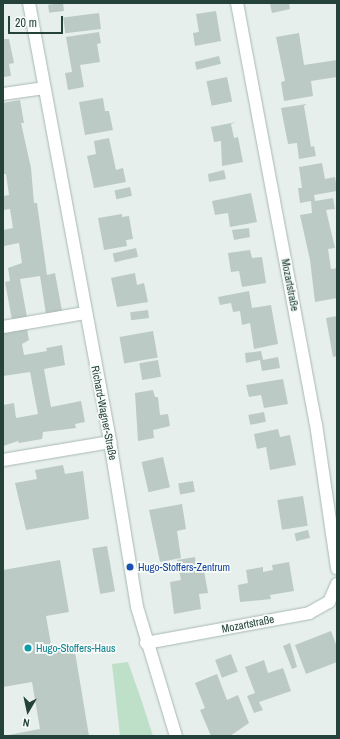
<!DOCTYPE html>
<html>
<head>
<meta charset="utf-8">
<style>
  body { margin:0 }
  #map { position:relative; width:340px; height:739px; overflow:hidden; background:#e6efeb; font-family:"Archivo Narrow",sans-serif }
  div>[style] { position:absolute }
  [style*='--x'] { left:calc(var(--x)*1px); top:calc(var(--y)*1px); width:calc(var(--w)*1px); rotate:calc(var(--a)*1deg) }
  .green>* { inset:0; background:#bfe0c8 }
  .building>* { inset:0; background:#bbcac4; transform-origin:0 0 }
  .roads { filter:drop-shadow(0 0 1px #a8b8b2) drop-shadow(0 0 1px #a8b8b2) }
  .minor>* { height:12px; margin:-6px; padding:0 6px; transform-origin:6px; border-radius:6px; background:#fff }
  .dots>* { width:11px; height:11px; translate:-50% -50%; box-sizing:border-box; border:2px solid #f7fbf9; border-radius:50% }
  span { translate:-50% -50%; white-space:nowrap; text-align:center; line-height:1.15; -webkit-text-stroke:3.5px #f7fbf9; paint-order:stroke }
  .street-label { font-size:11px; color:#24423a }
  .transit-label { font-size:11px; color:#164399 }
  .left { translate:0 -50%; text-align:left }
  .culture-label { font-size:11px; color:#0d838f }
  .frame { position:absolute; inset:0; border:4px solid #24423a; pointer-events:none }
  .north { position:absolute; left:8px; top:691px; width:40px; height:40px; -webkit-text-stroke:3px #f7fbf9; paint-order:stroke; rotate:189deg; font-size:11px; font-weight:700; line-height:16px; text-align:center; color:#24423a }
  .north::after { content:''; display:block; margin:auto; width:14px; height:18px; background:#24423a; clip-path:polygon(50% 0,100% 100%,50% 72%,0 100%) }
  .scale { position:absolute; left:8px; top:16px; width:55px; height:18px; box-sizing:border-box; border:2px solid #24423a; border-top:0; padding-left:5px; font-size:12px; line-height:14px; white-space:nowrap; color:#24423a; -webkit-text-stroke:3px #f7fbf9; paint-order:stroke }
</style>
</head>
<body>
<div id="map">
  <div class="green">
    <i style="clip-path:polygon(128px 662px,142px 702px,153px 736px,120px 736px,112px 664px)"></i>
  </div>
  <div class="building">
    <i style="left:63px;top:3px;width:8px;height:15px;rotate:83deg"></i>
    <i style="clip-path:polygon(289px 3px,290px 9px,272px 13px,270px 4px)"></i>
    <i style="clip-path:polygon(216px 11px,221px 41px,195px 46px,193px 33px,199px 32px,196px 14px)"></i>
    <i style="left:99px;top:13px;width:16px;height:36px;rotate:83deg"></i>
    <i style="clip-path:polygon(99px 32px,101px 43px,97px 44px,100px 62px,80px 65px,84px 87px,68px 90px,65px 73px,72px 72px,66px 37px)"></i>
    <i style="clip-path:polygon(299px 33px,304px 65px,337px 60px,337px 77px,311px 81px,313px 96px,284px 101px,281px 82px,285px 81px,276px 37px)"></i>
    <i style="clip-path:polygon(3px 39px,9px 39px,14px 63px,9px 64px,11px 76px,3px 77px)"></i>
    <i style="left:219px;top:56px;width:8px;height:25px;rotate:76deg"></i>
    <i style="left:227px;top:77px;width:25px;height:21px;rotate:78deg"></i>
    <i style="clip-path:polygon(103px 98px,105px 111px,109px 111px,113px 130px,85px 135px,79px 102px)"></i>
    <i style="clip-path:polygon(20px 100px,24px 123px,21px 123px,31px 168px,34px 203px,37px 203px,47px 275px,55px 273px,62px 311px,46px 314px,40px 276px,20px 279px,27px 317px,12px 320px,5px 282px,10px 281px,8px 268px,22px 263px,19px 243px,4px 246px,3px 242px,3px 230px,13px 228px,10px 209px,3px 210px,3px 196px,9px 195px,6px 174px,3px 174px,3px 103px)"></i>
    <i style="clip-path:polygon(307px 104px,304px 106px,311px 147px,314px 146px,316px 156px,299px 159px,297px 143px,288px 144px,281px 108px)"></i>
    <i style="clip-path:polygon(236px 122px,231px 124px,234px 138px,238px 137px,243px 162px,222px 166px,221px 141px,214px 142px,211px 127px)"></i>
    <i style="clip-path:polygon(109px 138px,116px 170px,123px 168px,126px 182px,94px 188px,87px 156px,96px 154px,94px 141px)"></i>
    <i style="clip-path:polygon(322px 163px,325px 179px,335px 177px,337px 189px,337px 191px,314px 195px,315px 201px,333px 198px,335px 209px,326px 210px,335px 248px,328px 249px,331px 269px,337px 268px,337px 298px,315px 302px,310px 260px,300px 215px,312px 213px,311px 201px,300px 203px,298px 188px,302px 188px,299px 167px)"></i>
    <i style="clip-path:polygon(224px 170px,226px 179px,209px 182px,208px 174px)"></i>
    <i style="left:130px;top:187px;width:9px;height:16px;rotate:77deg"></i>
    <i style="clip-path:polygon(251px 193px,257px 222px,230px 227px,228px 213px,215px 215px,212px 201px)"></i>
    <i style="clip-path:polygon(122px 214px,122px 217px,129px 216px,133px 239px,126px 240px,127px 246px,104px 250px,98px 218px)"></i>
    <i style="clip-path:polygon(249px 228px,250px 237px,234px 240px,232px 230px)"></i>
    <i style="left:136px;top:248px;width:9px;height:24px;rotate:77deg"></i>
    <i style="clip-path:polygon(250px 250px,252px 258px,262px 257px,266px 283px,242px 287px,239px 271px,231px 272px,228px 253px)"></i>
    <i style="clip-path:polygon(135px 273px,137px 285px,144px 283px,148px 302px,117px 307px,111px 278px)"></i>
    <i style="clip-path:polygon(249px 291px,252px 308px,271px 305px,278px 344px,254px 349px,250px 323px,242px 325px,240px 311px,233px 312px,231px 303px,220px 305px,218px 297px)"></i>
    <i style="left:148px;top:310px;width:8px;height:18px;rotate:83deg"></i>
    <i style="clip-path:polygon(337px 316px,337px 356px,333px 357px,326px 318px)"></i>
    <i style="clip-path:polygon(27px 329px,29px 340px,22px 344px,24px 355px,47px 351px,46px 348px,62px 345px,65px 365px,44px 369px,51px 407px,81px 401px,85px 422px,75px 424px,76px 428px,43px 432px,42px 439px,19px 443px,18px 441px,3px 446px,3px 405px,14px 403px,16px 418px,38px 414px,30px 372px,3px 376px,3px 333px)"></i>
    <i style="left:153px;top:331px;width:27px;height:34px;rotate:80deg"></i>
    <i style="clip-path:polygon(261px 351px,263px 360px,278px 357px,280px 368px,262px 371px,260px 360px,246px 363px,245px 353px)"></i>
    <i style="left:158px;top:360px;width:17px;height:19px;rotate:80deg"></i>
    <i style="clip-path:polygon(283px 379px,288px 404px,264px 408px,261px 395px,249px 397px,246px 385px)"></i>
    <i style="clip-path:polygon(153px 390px,155px 397px,158px 397px,160px 415px,168px 414px,170px 426px,153px 430px,154px 438px,138px 441px,135px 393px)"></i>
    <i style="left:264px;top:412px;width:10px;height:16px;rotate:79deg"></i>
    <i style="clip-path:polygon(278px 429px,280px 437px,290px 435px,296px 465px,270px 470px,266px 447px,257px 449px,254px 434px)"></i>
    <i style="left:163px;top:457px;width:31px;height:22px;rotate:77deg"></i>
    <i style="clip-path:polygon(63px 465px,65px 474px,83px 471px,89px 519px,26px 530px,15px 483px,37px 479px,35px 470px)"></i>
    <i style="left:193px;top:481px;width:11px;height:15px;rotate:80deg"></i>
    <i style="left:303px;top:496px;width:30px;height:26px;rotate:81deg"></i>
    <i style="clip-path:polygon(182px 504px,186px 529px,177px 531px,181px 558px,160px 562px,149px 510px)"></i>
    <i style="left:308px;top:530px;width:8px;height:14px;rotate:76deg"></i>
    <i style="left:107px;top:546px;width:46px;height:15px;rotate:80deg"></i>
    <i style="clip-path:polygon(195px 557px,196px 566px,203px 565px,208px 593px,199px 594px,201px 609px,174px 614px,170px 582px,181px 580px,177px 560px)"></i>
    <i style="clip-path:polygon(60px 560px,69px 612px,46px 616px,52px 650px,74px 646px,89px 736px,3px 736px,40px 729px,32px 682px,3px 687px,3px 570px)"></i>
    <i style="clip-path:polygon(289px 562px,294px 591px,270px 595px,271px 599px,240px 602px,238px 585px,248px 583px,246px 570px,263px 567px,263px 572px,273px 570px,272px 565px)"></i>
    <i style="clip-path:polygon(331px 631px,337px 647px,337px 662px,306px 674px,295px 645px)"></i>
    <i style="clip-path:polygon(290px 643px,297px 667px,292px 669px,283px 646px)"></i>
    <i style="left:231px;top:654px;width:19px;height:17px;rotate:69deg"></i>
    <i style="clip-path:polygon(264px 660px,268px 673px,283px 668px,291px 691px,259px 702px,263px 710px,254px 713px,247px 696px,255px 693px,245px 667px)"></i>
    <i style="clip-path:polygon(217px 674px,227px 700px,238px 695px,249px 723px,230px 736px,211px 736px,200px 710px,205px 708px,195px 683px)"></i>
  </div>
  <div class="roads">
    <div class="minor">
      <i style="--x:29;--y:3;--w:446;--a:79.5"></i>
      <i style="--x:110;--y:442;--w:167;--a:80.7"></i>
      <i style="--x:137;--y:607;--w:135;--a:73.2"></i>
      <i style="--x:237;--y:3;--w:428;--a:79.4"></i>
      <i style="--x:316;--y:424;--w:146;--a:81.7"></i>
      <i style="--x:3;--y:94;--w:41;--a:-8.3"></i>
      <i style="--x:3;--y:327;--w:83;--a:-9.7"></i>
      <i style="--x:3;--y:460;--w:109;--a:-9.5"></i>
      <i style="--x:146;--y:643;--w:166;--a:-10.4"></i>
      <i style="--x:309;--y:613;--w:23;--a:-29"></i>
      <i style="--x:329;--y:602;--w:20;--a:-66"></i>
    </div>
  </div>
  <div class="dots">
    <i style="left:130px;top:567px;background:#1a4fb4"></i>
    <i style="left:28px;top:648px;background:#0f9aa8"></i>
  </div>
  <div class="street-label">
    <span style="left:290px;top:285px;rotate:79deg">Mozartstraße</span>
    <span style="left:104px;top:413px;rotate:79deg">Richard-Wagner-Straße</span>
    <span style="left:248px;top:624px;rotate:-11deg">Mozartstraße</span>
  </div>
  <div class="transit-label">
    <span class="left" style="left:138px;top:567px">Hugo-Stoffers-Zentrum</span>
  </div>
  <div class="culture-label">
    <span class="left" style="left:36px;top:648px">Hugo-Stoffers-Haus</span>
  </div>
  <div class="frame"></div>
  <div class="north">N</div>
  <div class="scale">20 m</div>
</div>
</body>
</html>
